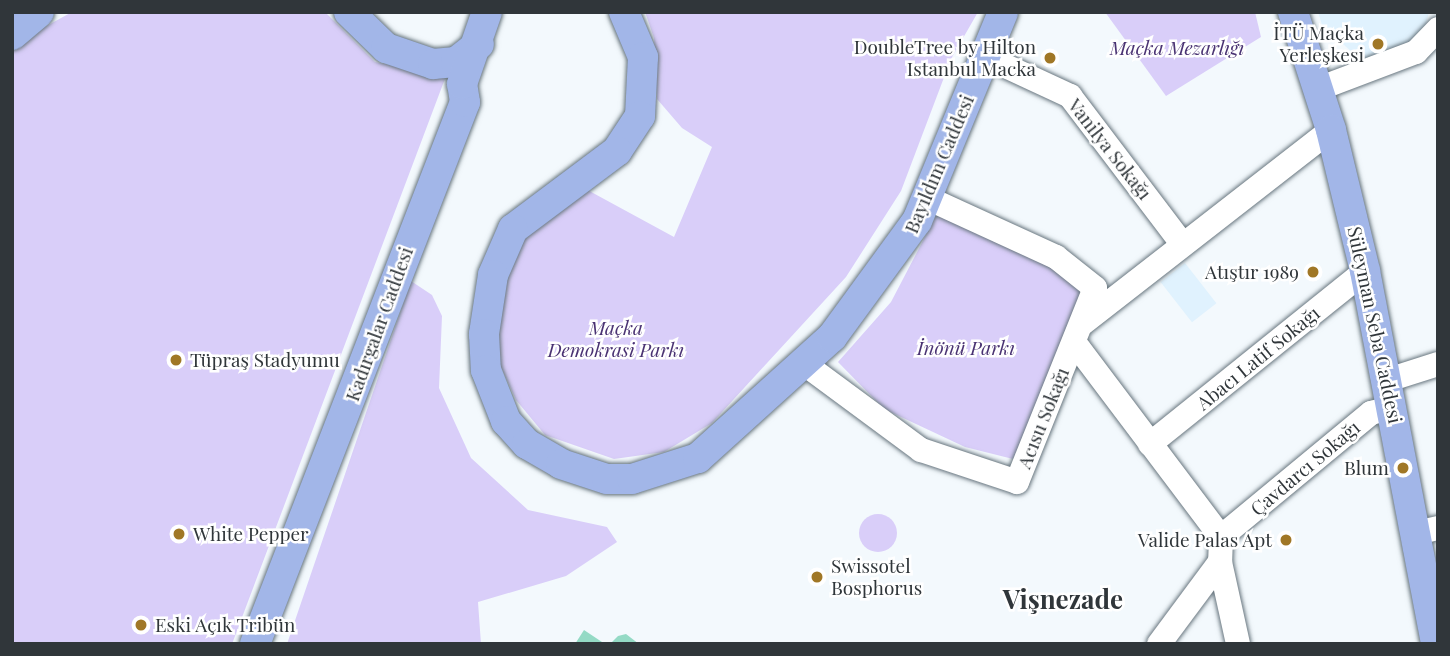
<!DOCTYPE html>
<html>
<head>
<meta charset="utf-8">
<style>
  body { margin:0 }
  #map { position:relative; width:1450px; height:656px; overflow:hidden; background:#f3f9fd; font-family:"Playfair Display",serif }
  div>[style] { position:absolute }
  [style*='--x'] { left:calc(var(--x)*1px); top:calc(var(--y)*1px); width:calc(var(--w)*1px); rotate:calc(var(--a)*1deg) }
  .built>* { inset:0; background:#e0f2fe; transform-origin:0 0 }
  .green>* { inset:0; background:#d9cef9 }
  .round { border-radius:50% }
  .water>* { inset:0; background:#94dac5 }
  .roads { filter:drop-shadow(0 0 2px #68767f) drop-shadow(0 0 2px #68767f) }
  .minor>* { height:24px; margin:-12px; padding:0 12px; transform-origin:12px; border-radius:12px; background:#fff }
  .major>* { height:30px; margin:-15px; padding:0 15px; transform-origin:15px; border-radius:15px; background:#a2b6e8 }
  .dots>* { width:19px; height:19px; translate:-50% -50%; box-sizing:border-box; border:4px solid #fff; border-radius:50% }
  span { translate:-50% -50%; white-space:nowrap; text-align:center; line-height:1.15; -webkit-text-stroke:5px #fff; paint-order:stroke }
  .poi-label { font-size:19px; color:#30363a }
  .right { translate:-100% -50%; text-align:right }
  .left { translate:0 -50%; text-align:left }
  .park-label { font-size:19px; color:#4a3373; font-style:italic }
  .street-label { font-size:19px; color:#30363a }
  .district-label { font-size:26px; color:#30363a; font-weight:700 }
  .frame { position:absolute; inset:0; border:14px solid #30363a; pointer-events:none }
</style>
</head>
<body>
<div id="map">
  <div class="built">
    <i style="clip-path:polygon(1318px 12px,1429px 12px,1423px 35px,1403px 53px,1364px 63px,1322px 25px)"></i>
    <i style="left:1185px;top:263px;width:51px;height:31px;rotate:52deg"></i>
  </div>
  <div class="green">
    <i style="clip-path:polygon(72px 12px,325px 12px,375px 62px,446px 76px,232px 644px,12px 644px,12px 45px)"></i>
    <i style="clip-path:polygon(645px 12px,978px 12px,951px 59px,901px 191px,846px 277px,712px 423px,664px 452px,614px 459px,545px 435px,516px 400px,497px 358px,501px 289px,523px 232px,582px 187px,674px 237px,712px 147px,682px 128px,657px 99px,654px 38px)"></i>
    <i style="clip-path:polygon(1105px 12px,1255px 12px,1261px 37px,1166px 96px)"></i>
    <i style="clip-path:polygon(938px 212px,1082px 278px,1085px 297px,1013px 459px,965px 447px,884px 409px,838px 362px,891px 302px)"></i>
    <i style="clip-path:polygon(411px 281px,432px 295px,442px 316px,439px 388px,471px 458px,528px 510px,607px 527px,617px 542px,566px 576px,478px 602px,481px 644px,287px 644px)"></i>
    <i class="round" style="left:859px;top:514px;width:38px;height:38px"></i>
  </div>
  <div class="water">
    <i style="clip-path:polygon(584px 630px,605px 644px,575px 644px)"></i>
    <i style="clip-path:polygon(626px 634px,639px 644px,610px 644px,618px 636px)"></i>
  </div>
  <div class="roads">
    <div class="minor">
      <i style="--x:986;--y:57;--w:93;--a:24.9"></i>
      <i style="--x:1070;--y:96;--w:183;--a:52.8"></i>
      <i style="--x:1318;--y:89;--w:105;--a:-20.7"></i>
      <i style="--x:1416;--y:52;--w:32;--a:-46"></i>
      <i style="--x:1083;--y:323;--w:314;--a:-37.9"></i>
      <i style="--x:1074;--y:342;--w:244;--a:53"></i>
      <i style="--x:1221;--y:537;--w:25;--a:92"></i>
      <i style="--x:1220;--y:562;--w:84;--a:77.6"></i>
      <i style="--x:806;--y:365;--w:143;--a:36.5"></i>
      <i style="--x:921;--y:450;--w:101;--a:18.4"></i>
      <i style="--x:1017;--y:482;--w:209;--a:-68.1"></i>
      <i style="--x:1095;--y:288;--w:50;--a:-141.5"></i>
      <i style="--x:1056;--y:257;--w:142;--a:-155.4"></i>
      <i style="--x:1388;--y:380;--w:52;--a:-17.7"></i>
      <i style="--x:1150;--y:444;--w:276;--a:-38.8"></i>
      <i style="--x:1416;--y:533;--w:23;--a:-13"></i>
      <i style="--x:1221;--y:537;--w:195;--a:-39.6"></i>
      <i style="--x:1371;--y:413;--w:23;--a:-15"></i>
      <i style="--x:1159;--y:644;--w:102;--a:-53.4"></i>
    </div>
    <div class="major">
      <i style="--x:349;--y:12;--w:52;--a:44.2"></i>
      <i style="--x:386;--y:48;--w:50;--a:18.8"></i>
      <i style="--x:433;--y:64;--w:23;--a:-5"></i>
      <i style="--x:456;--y:62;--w:29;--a:-38"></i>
      <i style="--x:624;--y:12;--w:49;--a:67.1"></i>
      <i style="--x:643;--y:57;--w:59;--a:92.9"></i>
      <i style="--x:640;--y:116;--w:42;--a:123.3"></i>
      <i style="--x:617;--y:151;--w:130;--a:143.1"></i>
      <i style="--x:513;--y:229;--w:50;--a:113.5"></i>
      <i style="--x:493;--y:275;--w:60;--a:98.7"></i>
      <i style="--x:484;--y:334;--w:36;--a:87"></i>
      <i style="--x:486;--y:370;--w:55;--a:68.6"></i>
      <i style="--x:506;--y:421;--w:31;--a:48"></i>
      <i style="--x:527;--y:444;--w:39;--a:30"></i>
      <i style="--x:561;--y:464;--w:48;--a:18.1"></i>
      <i style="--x:607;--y:479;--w:25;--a:0"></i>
      <i style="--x:632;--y:479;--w:69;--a:-17.7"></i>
      <i style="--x:698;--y:458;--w:181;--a:-42.1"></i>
      <i style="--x:832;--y:337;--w:144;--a:-53.8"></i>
      <i style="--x:917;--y:221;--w:226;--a:-67.6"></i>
      <i style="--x:1293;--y:12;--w:124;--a:72.1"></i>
      <i style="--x:1331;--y:130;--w:145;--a:76.4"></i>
      <i style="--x:1365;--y:271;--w:380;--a:79.2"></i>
      <i style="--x:12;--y:35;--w:35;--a:-40"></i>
      <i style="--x:255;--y:644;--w:581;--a:-68.82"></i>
      <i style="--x:465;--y:102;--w:18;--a:-99"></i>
      <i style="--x:462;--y:84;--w:76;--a:-70.9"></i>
    </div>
  </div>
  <div class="dots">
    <i style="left:1378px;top:44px;background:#a07726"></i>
    <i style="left:1050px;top:58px;background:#a07726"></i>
    <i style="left:1313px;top:272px;background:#a07726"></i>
    <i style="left:176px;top:360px;background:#a07726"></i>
    <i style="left:1403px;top:468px;background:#a07726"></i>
    <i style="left:179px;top:534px;background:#a07726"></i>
    <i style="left:1286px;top:540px;background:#a07726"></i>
    <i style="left:817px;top:577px;background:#a07726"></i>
    <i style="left:141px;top:625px;background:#a07726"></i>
  </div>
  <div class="poi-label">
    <span class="right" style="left:1364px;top:44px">İTÜ Maçka<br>Yerleşkesi</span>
    <span class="right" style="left:1036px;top:58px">DoubleTree by Hilton<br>Istanbul Macka</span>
    <span class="right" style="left:1299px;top:272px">Atıştır 1989</span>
    <span class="left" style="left:190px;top:360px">Tüpraş Stadyumu</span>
    <span class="right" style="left:1389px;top:468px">Blum</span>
    <span class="left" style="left:193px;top:534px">White Pepper</span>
    <span class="right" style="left:1272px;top:540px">Valide Palas Apt</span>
    <span class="left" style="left:831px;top:577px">Swissotel<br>Bosphorus</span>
    <span class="left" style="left:155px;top:625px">Eski Açık Tribün</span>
  </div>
  <div class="park-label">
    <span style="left:1177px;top:48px">Maçka Mezarlığı</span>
    <span style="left:616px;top:339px">Maçka<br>Demokrasi Parkı</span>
    <span style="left:966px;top:348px">İnönü Parkı</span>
  </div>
  <div class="street-label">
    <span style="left:1110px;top:149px;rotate:52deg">Vanilya Sokağı</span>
    <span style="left:939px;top:164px;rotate:-67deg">Bayıldım Caddesi</span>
    <span style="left:379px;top:324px;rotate:-70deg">Kadırgalar Caddesi</span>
    <span style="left:1375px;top:325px;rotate:78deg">Süleyman Seba Caddesi</span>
    <span style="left:1258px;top:358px;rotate:-39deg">Abacı Latif Sokağı</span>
    <span style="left:1043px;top:418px;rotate:-68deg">Acısu Sokağı</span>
    <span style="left:1305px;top:468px;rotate:-40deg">Çavdarcı Sokağı</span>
  </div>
  <div class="district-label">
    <span style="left:1063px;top:599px">Vişnezade</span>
  </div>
  <div class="frame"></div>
</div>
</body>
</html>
